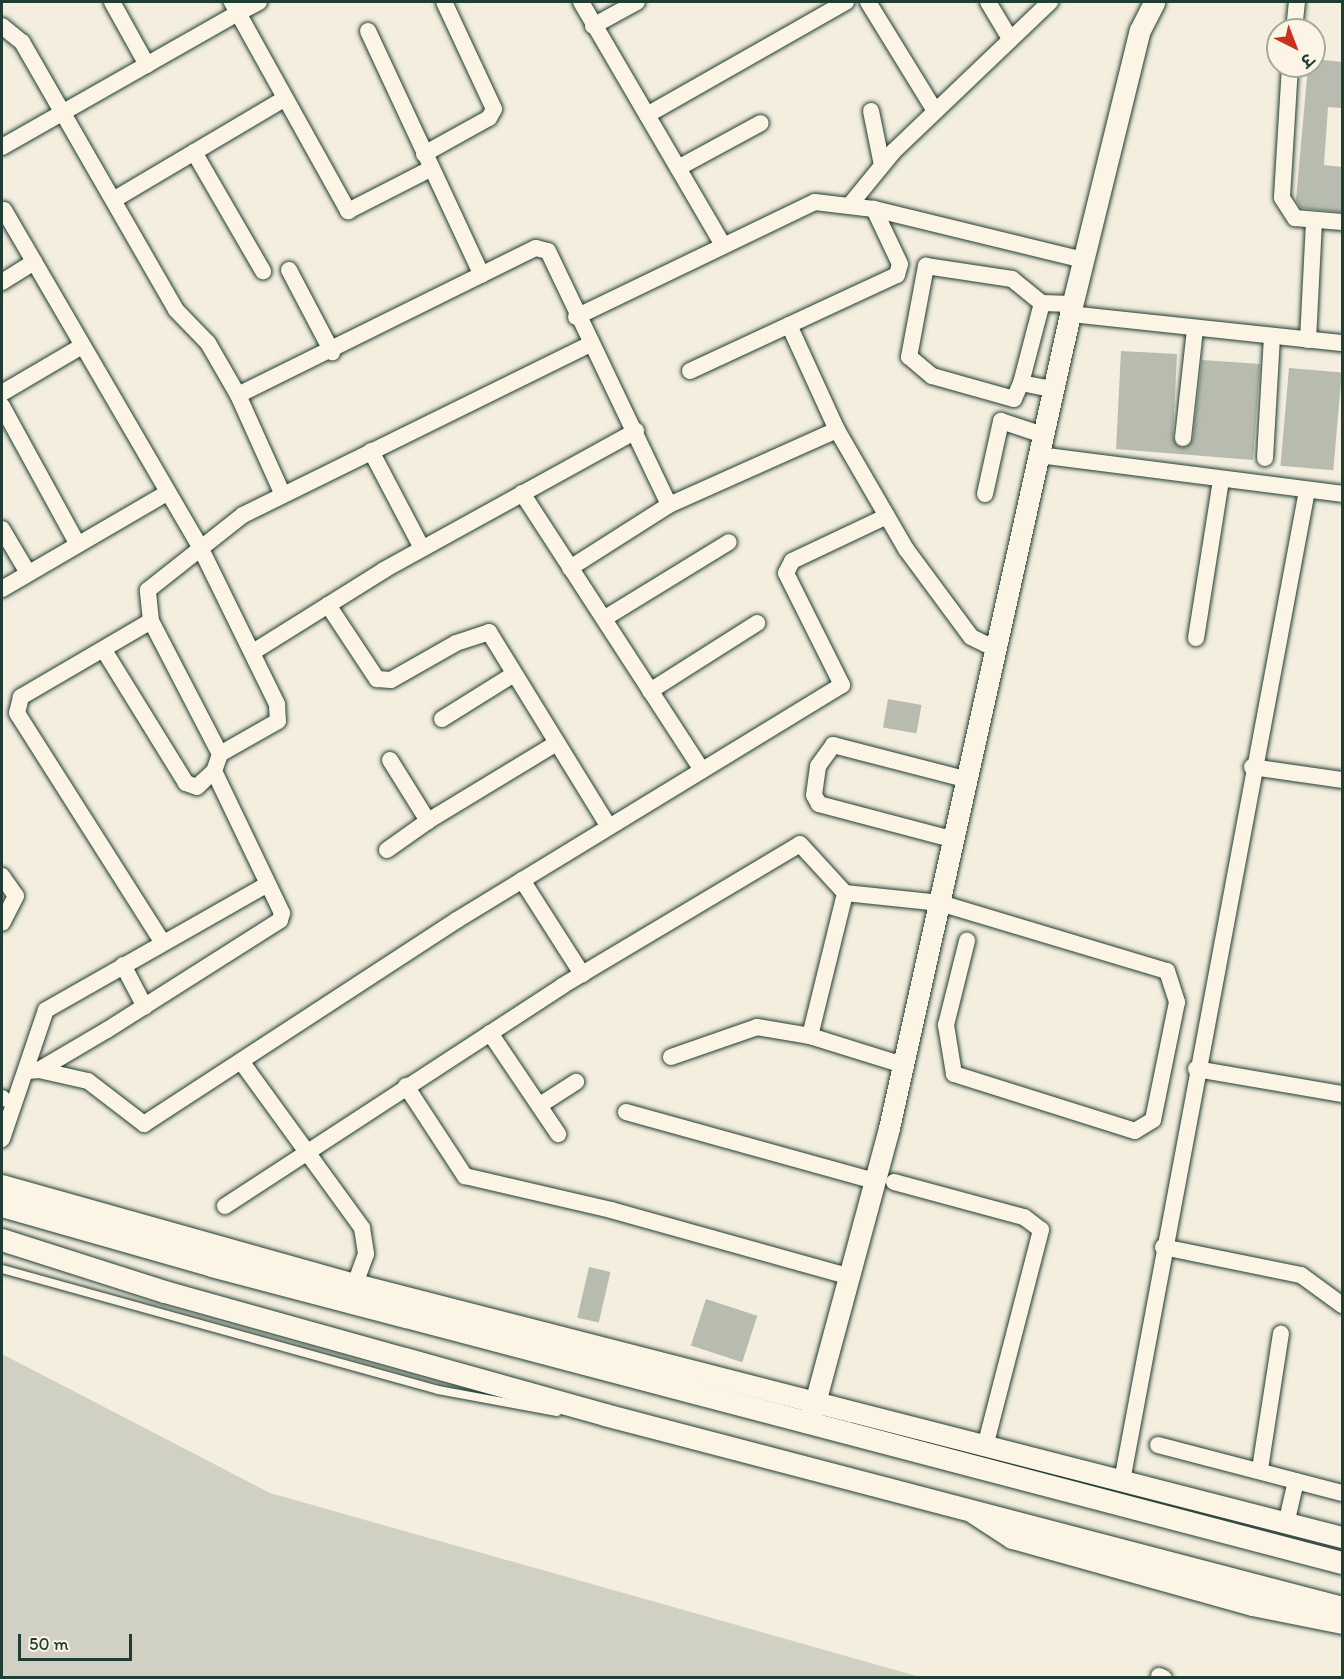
<!DOCTYPE html>
<html>
<head>
<meta charset="utf-8">
<style>
  body { margin:0 }
  #map { position:relative; width:1344px; height:1679px; overflow:hidden; background:#f3eede; font-family:Itim,"Playpen Sans Deva",sans-serif }
  div>[style] { position:absolute }
  [style*='--x'] { left:calc(var(--x)*1px); top:calc(var(--y)*1px); width:calc(var(--w)*1px); rotate:calc(var(--a)*1deg) }
  .green>* { inset:0; background:#d0d1c2 }
  .building>* { inset:0; background:#b8bcae; transform-origin:0 0 }
  .roads { filter:drop-shadow(0 0 2px #1f3d34) drop-shadow(0 0 2px #1f3d34) }
  .service>* { height:8px; margin:-4px; padding:0 4px; transform-origin:4px; border-radius:4px; background:#fcf5e5 }
  .minor>* { height:16px; margin:-8px; padding:0 8px; transform-origin:8px; border-radius:8px; background:#fcf5e5 }
  .tertiary>* { height:21px; margin:-10.5px; padding:0 10.5px; transform-origin:10.5px; border-radius:10.5px; background:#fcf5e5 }
  .secondary>* { height:22px; margin:-11px; padding:0 11px; transform-origin:11px; border-radius:11px; background:#fcf5e5 }
  span { translate:-50% -50%; white-space:nowrap; text-align:center; line-height:1.15; -webkit-text-stroke:4.5px #fcf5e5; paint-order:stroke }
  .frame { position:absolute; inset:0; border:3px solid #1f3d34; pointer-events:none }
  .north { position:absolute; left:1266px; top:18px; width:60px; height:60px; box-sizing:border-box; background:#fcf5e5; border:2px solid #a4ab9e; border-radius:50%; rotate:138deg; font-size:16px; font-weight:700; line-height:24px; text-align:center; color:#1f3d34 }
  .north::after { content:''; display:block; margin:auto; width:21px; height:27px; background:#c8321e; clip-path:polygon(50% 0,100% 100%,50% 72%,0 100%) }
  .scale { position:absolute; left:18px; top:1634px; width:114px; height:27px; box-sizing:border-box; border:3px solid #1f3d34; border-top:0; padding-left:8px; font-size:18px; line-height:21px; white-space:nowrap; color:#1f3d34; -webkit-text-stroke:4px #fcf5e5; paint-order:stroke }
</style>
</head>
<body>
<div id="map">
  <div class="green">
    <i style="clip-path:polygon(2px 1354px,270px 1493px,920px 1677px,2px 1677px)"></i>
  </div>
  <div class="building">
    <i style="clip-path:polygon(1314px 59px,1342px 62px,1342px 108px,1328px 107px,1324px 165px,1342px 167px,1342px 212px,1301px 208px,1296px 200px,1308px 66px,1314px 66px)"></i>
    <i style="clip-path:polygon(1121px 351px,1177px 354px,1173px 437px,1182px 448px,1193px 439px,1202px 360px,1260px 364px,1253px 460px,1116px 449px)"></i>
    <i style="left:1289px;top:368px;width:53px;height:98px;rotate:5deg"></i>
    <i style="left:888px;top:699px;width:34px;height:29px;rotate:10deg"></i>
    <i style="left:589px;top:1267px;width:22px;height:52px;rotate:13deg"></i>
    <i style="left:706px;top:1299px;width:54px;height:49px;rotate:18deg"></i>
  </div>
  <div class="roads">
    <div class="service">
      <i style="--x:2;--y:1269;--w:452;--a:15.5"></i>
      <i style="--x:438;--y:1390;--w:121;--a:10.5"></i>
    </div>
    <div class="minor">
      <i style="--x:112;--y:2;--w:72;--a:60.9"></i>
      <i style="--x:259;--y:2;--w:24;--a:152"></i>
      <i style="--x:238;--y:13;--w:227;--a:60.9"></i>
      <i style="--x:348;--y:211;--w:92;--a:-27.1"></i>
      <i style="--x:581;--y:2;--w:279;--a:59.7"></i>
      <i style="--x:868;--y:2;--w:128;--a:58.4"></i>
      <i style="--x:988;--y:2;--w:41;--a:59"></i>
      <i style="--x:2;--y:26;--w:26;--a:39"></i>
      <i style="--x:22;--y:42;--w:309;--a:60.1"></i>
      <i style="--x:176;--y:310;--w:46;--a:45.9"></i>
      <i style="--x:208;--y:343;--w:60;--a:60"></i>
      <i style="--x:593;--y:26;--w:50;--a:-28.6"></i>
      <i style="--x:1294;--y:30;--w:28;--a:-84"></i>
      <i style="--x:368;--y:31;--w:269;--a:65"></i>
      <i style="--x:1290;--y:66;--w:132;--a:93.5"></i>
      <i style="--x:1282;--y:198;--w:24;--a:57"></i>
      <i style="--x:1295;--y:218;--w:47;--a:4.9"></i>
      <i style="--x:871;--y:111;--w:55;--a:78.5"></i>
      <i style="--x:647;--y:115;--w:229;--a:-29.6"></i>
      <i style="--x:2;--y:147;--w:271;--a:-29.6"></i>
      <i style="--x:238;--y:13;--w:13;--a:-119"></i>
      <i style="--x:194;--y:152;--w:138;--a:59.9"></i>
      <i style="--x:424;--y:154;--w:74;--a:-29"></i>
      <i style="--x:489;--y:118;--w:10;--a:-61"></i>
      <i style="--x:494;--y:109;--w:118;--a:-115"></i>
      <i style="--x:678;--y:168;--w:94;--a:-28.5"></i>
      <i style="--x:115;--y:199;--w:196;--a:-30.6"></i>
      <i style="--x:849;--y:206;--w:71;--a:-50.7"></i>
      <i style="--x:894;--y:151;--w:216;--a:-43.7"></i>
      <i style="--x:4;--y:210;--w:392;--a:59.8"></i>
      <i style="--x:201;--y:549;--w:173;--a:63.9"></i>
      <i style="--x:277;--y:704;--w:17;--a:87"></i>
      <i style="--x:278;--y:721;--w:67;--a:150.4"></i>
      <i style="--x:220;--y:754;--w:18;--a:109"></i>
      <i style="--x:214;--y:771;--w:23;--a:137"></i>
      <i style="--x:197;--y:787;--w:12;--a:-160"></i>
      <i style="--x:186;--y:783;--w:154;--a:-121.7"></i>
      <i style="--x:289;--y:270;--w:93;--a:62.3"></i>
      <i style="--x:2;--y:282;--w:38;--a:-32"></i>
      <i style="--x:1042;--y:303;--w:83;--a:104.7"></i>
      <i style="--x:1021;--y:383;--w:33;--a:11"></i>
      <i style="--x:1070;--y:314;--w:274;--a:6.1"></i>
      <i style="--x:576;--y:317;--w:265;--a:-25.7"></i>
      <i style="--x:815;--y:202;--w:59;--a:6.8"></i>
      <i style="--x:874;--y:209;--w:215;--a:13.7"></i>
      <i style="--x:789;--y:325;--w:115;--a:65.4"></i>
      <i style="--x:837;--y:430;--w:138;--a:59.9"></i>
      <i style="--x:906;--y:549;--w:109;--a:53.5"></i>
      <i style="--x:971;--y:637;--w:28;--a:26"></i>
      <i style="--x:1308;--y:340;--w:117;--a:-87.1"></i>
      <i style="--x:690;--y:371;--w:228;--a:-24.9"></i>
      <i style="--x:897;--y:275;--w:11;--a:-75"></i>
      <i style="--x:900;--y:264;--w:61;--a:-115.3"></i>
      <i style="--x:1021;--y:383;--w:17;--a:114"></i>
      <i style="--x:1014;--y:399;--w:85;--a:-164.3"></i>
      <i style="--x:932;--y:376;--w:30;--a:-140"></i>
      <i style="--x:909;--y:357;--w:93;--a:-79.4"></i>
      <i style="--x:926;--y:266;--w:87;--a:8.6"></i>
      <i style="--x:1012;--y:279;--w:38;--a:39"></i>
      <i style="--x:1042;--y:303;--w:30;--a:2"></i>
      <i style="--x:2;--y:393;--w:93;--a:-30.4"></i>
      <i style="--x:2;--y:406;--w:158;--a:61.3"></i>
      <i style="--x:1183;--y:438;--w:110;--a:-83.7"></i>
      <i style="--x:371;--y:451;--w:110;--a:62.3"></i>
      <i style="--x:1039;--y:455;--w:305;--a:7.3"></i>
      <i style="--x:1265;--y:458;--w:121;--a:-86.7"></i>
      <i style="--x:522;--y:493;--w:330;--a:57"></i>
      <i style="--x:985;--y:494;--w:75;--a:-77.6"></i>
      <i style="--x:1001;--y:421;--w:44;--a:18.4"></i>
      <i style="--x:283;--y:495;--w:110;--a:-114.2"></i>
      <i style="--x:238;--y:395;--w:332;--a:-26.3"></i>
      <i style="--x:536;--y:248;--w:12;--a:14"></i>
      <i style="--x:548;--y:251;--w:281;--a:64.5"></i>
      <i style="--x:2;--y:529;--w:51;--a:59.4"></i>
      <i style="--x:570;--y:568;--w:117;--a:-32.5"></i>
      <i style="--x:669;--y:505;--w:184;--a:-24.1"></i>
      <i style="--x:2;--y:589;--w:191;--a:-30.2"></i>
      <i style="--x:328;--y:605;--w:89;--a:56.5"></i>
      <i style="--x:377;--y:679;--w:14;--a:4"></i>
      <i style="--x:391;--y:680;--w:75;--a:-29.6"></i>
      <i style="--x:456;--y:643;--w:35;--a:-18"></i>
      <i style="--x:489;--y:632;--w:229;--a:58.4"></i>
      <i style="--x:605;--y:618;--w:145;--a:-31.5"></i>
      <i style="--x:151;--y:621;--w:151;--a:149.7"></i>
      <i style="--x:21;--y:697;--w:16;--a:104"></i>
      <i style="--x:17;--y:713;--w:272;--a:57.6"></i>
      <i style="--x:1196;--y:638;--w:160;--a:-81"></i>
      <i style="--x:253;--y:652;--w:155;--a:-32"></i>
      <i style="--x:384;--y:570;--w:288;--a:-28.9"></i>
      <i style="--x:650;--y:691;--w:127;--a:-32.4"></i>
      <i style="--x:442;--y:719;--w:85;--a:-32"></i>
      <i style="--x:220;--y:754;--w:150;--a:-117.4"></i>
      <i style="--x:151;--y:621;--w:31;--a:-96"></i>
      <i style="--x:148;--y:590;--w:121;--a:-38.3"></i>
      <i style="--x:243;--y:515;--w:388;--a:-26.2"></i>
      <i style="--x:390;--y:760;--w:72;--a:58.1"></i>
      <i style="--x:428;--y:821;--w:151;--a:-31.2"></i>
      <i style="--x:1252;--y:767;--w:91;--a:8.2"></i>
      <i style="--x:955;--y:840;--w:141;--a:-165.2"></i>
      <i style="--x:819;--y:804;--w:10;--a:-119"></i>
      <i style="--x:814;--y:795;--w:29;--a:-82"></i>
      <i style="--x:818;--y:766;--w:26;--a:-54"></i>
      <i style="--x:833;--y:745;--w:139;--a:14.5"></i>
      <i style="--x:387;--y:850;--w:50;--a:-35.3"></i>
      <i style="--x:2;--y:876;--w:24;--a:55"></i>
      <i style="--x:16;--y:896;--w:30;--a:117"></i>
      <i style="--x:522;--y:880;--w:112;--a:57.4"></i>
      <i style="--x:123;--y:965;--w:47;--a:62.4"></i>
      <i style="--x:490;--y:1033;--w:122;--a:56"></i>
      <i style="--x:810;--y:1036;--w:147;--a:-76.2"></i>
      <i style="--x:671;--y:1057;--w:91;--a:-19.2"></i>
      <i style="--x:757;--y:1027;--w:54;--a:9.6"></i>
      <i style="--x:810;--y:1036;--w:97;--a:17.3"></i>
      <i style="--x:243;--y:1064;--w:203;--a:54"></i>
      <i style="--x:362;--y:1228;--w:26;--a:81"></i>
      <i style="--x:366;--y:1254;--w:32;--a:110"></i>
      <i style="--x:1196;--y:1069;--w:148;--a:9.7"></i>
      <i style="--x:39;--y:1070;--w:50;--a:12.7"></i>
      <i style="--x:88;--y:1081;--w:71;--a:37.5"></i>
      <i style="--x:144;--y:1124;--w:374;--a:-33.1"></i>
      <i style="--x:457;--y:920;--w:451;--a:-31.4"></i>
      <i style="--x:842;--y:685;--w:125;--a:-116.6"></i>
      <i style="--x:786;--y:573;--w:13;--a:-63"></i>
      <i style="--x:792;--y:561;--w:105;--a:-25.3"></i>
      <i style="--x:28;--y:1071;--w:11;--a:-5"></i>
      <i style="--x:39;--y:1070;--w:79;--a:-30.5"></i>
      <i style="--x:107;--y:1030;--w:205;--a:-32.4"></i>
      <i style="--x:280;--y:920;--w:7;--a:-74"></i>
      <i style="--x:282;--y:913;--w:157;--a:-115.6"></i>
      <i style="--x:406;--y:1086;--w:108;--a:56.8"></i>
      <i style="--x:465;--y:1176;--w:150;--a:13.1"></i>
      <i style="--x:611;--y:1210;--w:249;--a:15.6"></i>
      <i style="--x:2;--y:1098;--w:1;--a:45"></i>
      <i style="--x:540;--y:1105;--w:43;--a:-32.6"></i>
      <i style="--x:626;--y:1112;--w:258;--a:15.5"></i>
      <i style="--x:2;--y:1139;--w:136;--a:-71.2"></i>
      <i style="--x:46;--y:1010;--w:255;--a:-29.6"></i>
      <i style="--x:894;--y:1182;--w:135;--a:15.1"></i>
      <i style="--x:1024;--y:1217;--w:21;--a:37"></i>
      <i style="--x:1041;--y:1230;--w:223;--a:104.5"></i>
      <i style="--x:225;--y:1206;--w:402;--a:-33.1"></i>
      <i style="--x:562;--y:986;--w:277;--a:-30.8"></i>
      <i style="--x:800;--y:844;--w:67;--a:47.4"></i>
      <i style="--x:845;--y:893;--w:96;--a:6"></i>
      <i style="--x:940;--y:903;--w:237;--a:16.7"></i>
      <i style="--x:1167;--y:971;--w:33;--a:72"></i>
      <i style="--x:1177;--y:1002;--w:120;--a:101.5"></i>
      <i style="--x:1153;--y:1120;--w:21;--a:149"></i>
      <i style="--x:1135;--y:1131;--w:190;--a:-162.5"></i>
      <i style="--x:954;--y:1074;--w:50;--a:-99.3"></i>
      <i style="--x:946;--y:1025;--w:87;--a:-76"></i>
      <i style="--x:1163;--y:1247;--w:141;--a:11.5"></i>
      <i style="--x:1301;--y:1275;--w:51;--a:36.2"></i>
      <i style="--x:1158;--y:1445;--w:190;--a:14.6"></i>
      <i style="--x:1260;--y:1469;--w:137;--a:-81.2"></i>
      <i style="--x:1122;--y:1481;--w:1007;--a:-79.42"></i>
      <i style="--x:1286;--y:1524;--w:44;--a:-76.9"></i>
      <i style="--x:1159;--y:1676;--w:5;--a:22"></i>
    </div>
    <div class="tertiary">
      <i style="--x:2;--y:1185;--w:367;--a:15.7"></i>
      <i style="--x:355;--y:1284;--w:1019;--a:14.38"></i>
      <i style="--x:810;--y:1421;--w:303;--a:-74.9"></i>
      <i style="--x:889;--y:1128;--w:834;--a:-77.46"></i>
      <i style="--x:1070;--y:314;--w:292;--a:-76.2"></i>
      <i style="--x:1140;--y:30;--w:31;--a:-63"></i>
      <i style="--x:972;--y:1512;--w:48;--a:33"></i>
      <i style="--x:1012;--y:1538;--w:249;--a:15.6"></i>
      <i style="--x:1252;--y:1605;--w:92;--a:11.3"></i>
    </div>
    <div class="secondary">
      <i style="--x:2;--y:1206;--w:218;--a:15.9"></i>
      <i style="--x:212;--y:1266;--w:1168;--a:14.73"></i>
      <i style="--x:2;--y:1240;--w:171;--a:17.7"></i>
      <i style="--x:165;--y:1292;--w:457;--a:15.6"></i>
      <i style="--x:605;--y:1415;--w:762;--a:14.67"></i>
    </div>
  </div>
  <div class="frame"></div>
  <div class="north">उ</div>
  <div class="scale">50 m</div>
</div>
</body>
</html>
